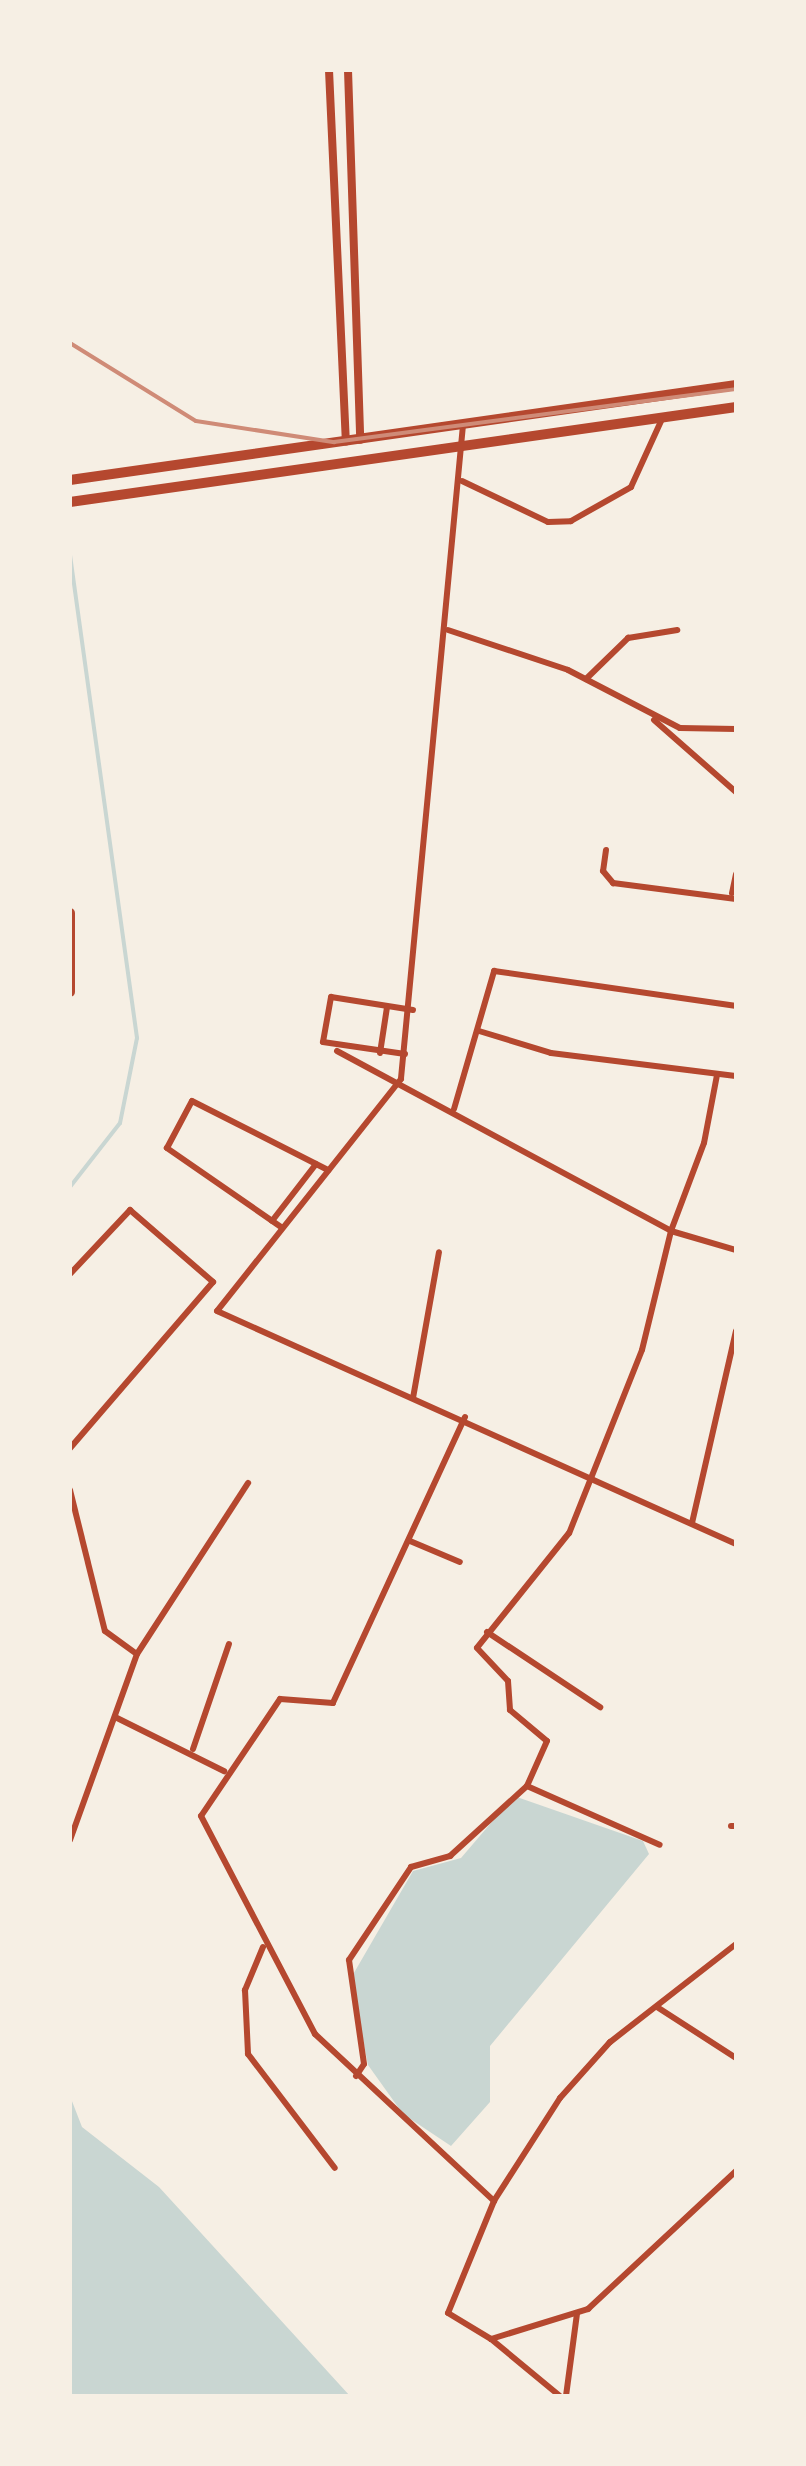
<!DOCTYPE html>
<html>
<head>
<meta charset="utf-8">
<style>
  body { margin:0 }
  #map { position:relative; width:806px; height:2466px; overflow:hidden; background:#f6efe4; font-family:Jost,sans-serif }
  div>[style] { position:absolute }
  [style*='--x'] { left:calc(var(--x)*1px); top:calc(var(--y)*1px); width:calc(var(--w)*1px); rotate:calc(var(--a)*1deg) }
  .water>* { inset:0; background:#c9d6d2 }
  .stream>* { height:4px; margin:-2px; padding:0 2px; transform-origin:2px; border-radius:2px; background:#c9d6d2 }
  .minor>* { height:6px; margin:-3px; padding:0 3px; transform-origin:3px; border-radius:3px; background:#b5482f }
  .tertiary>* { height:8px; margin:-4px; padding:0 4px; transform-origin:4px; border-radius:4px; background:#b5482f }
  .primary>* { height:10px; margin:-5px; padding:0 5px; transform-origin:5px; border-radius:5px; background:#b5482f }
  .rail>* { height:4px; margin:-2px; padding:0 2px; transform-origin:2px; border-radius:2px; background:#cf8b77 }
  span { translate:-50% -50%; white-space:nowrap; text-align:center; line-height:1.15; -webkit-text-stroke:8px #f6efe4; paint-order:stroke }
  .frame { position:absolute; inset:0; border:72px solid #f6efe4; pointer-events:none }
</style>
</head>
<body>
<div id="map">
  <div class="water">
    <i style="clip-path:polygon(514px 1796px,643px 1841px,649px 1854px,490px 2046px,490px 2102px,451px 2146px,403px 2114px,368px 2065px,351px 1978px,413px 1871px,461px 1858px)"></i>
    <i style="clip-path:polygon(70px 2096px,82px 2127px,159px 2187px,350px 2396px,70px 2396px)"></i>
  </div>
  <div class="stream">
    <i style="--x:70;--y:555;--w:488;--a:82.1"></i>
    <i style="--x:137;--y:1038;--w:87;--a:101.3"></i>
    <i style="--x:120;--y:1123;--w:81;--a:128"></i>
  </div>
  <div class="minor">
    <i style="--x:463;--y:425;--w:657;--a:95.42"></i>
    <i style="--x:401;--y:1079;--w:296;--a:128.4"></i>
    <i style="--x:217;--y:1311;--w:569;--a:24.18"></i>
    <i style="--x:462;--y:481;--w:95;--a:25.5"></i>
    <i style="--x:548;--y:522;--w:23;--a:-2"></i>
    <i style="--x:571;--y:521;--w:69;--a:-29.5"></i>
    <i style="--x:631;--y:487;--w:75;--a:-65.5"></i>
    <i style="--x:448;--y:630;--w:126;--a:18.4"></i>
    <i style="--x:568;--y:670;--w:126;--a:27.4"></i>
    <i style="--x:680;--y:728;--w:56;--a:1"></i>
    <i style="--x:586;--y:679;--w:59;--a:-44.3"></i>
    <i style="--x:628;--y:638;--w:50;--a:-9.3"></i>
    <i style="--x:654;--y:720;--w:109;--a:41.3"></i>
    <i style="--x:606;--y:850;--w:21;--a:98"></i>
    <i style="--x:603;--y:871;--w:16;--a:50"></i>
    <i style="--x:613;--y:883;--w:124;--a:7.4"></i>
    <i style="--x:732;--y:893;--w:19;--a:-78"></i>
    <i style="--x:479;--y:1031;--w:75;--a:17"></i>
    <i style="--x:551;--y:1053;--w:186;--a:7.1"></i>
    <i style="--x:337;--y:1051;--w:379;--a:28.3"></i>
    <i style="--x:671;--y:1231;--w:122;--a:103.7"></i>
    <i style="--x:642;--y:1350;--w:197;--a:111.7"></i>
    <i style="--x:569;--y:1533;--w:147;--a:128.7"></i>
    <i style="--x:477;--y:1648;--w:45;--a:46.8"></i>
    <i style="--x:508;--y:1681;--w:29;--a:86"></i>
    <i style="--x:510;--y:1710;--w:48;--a:40"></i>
    <i style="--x:547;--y:1741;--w:49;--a:114"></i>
    <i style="--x:380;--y:1053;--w:47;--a:-81.3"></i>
    <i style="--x:405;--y:1054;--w:83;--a:-171.7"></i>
    <i style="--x:323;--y:1042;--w:46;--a:-79.9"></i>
    <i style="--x:331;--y:997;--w:83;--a:9"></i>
    <i style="--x:717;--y:1075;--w:69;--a:100.8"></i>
    <i style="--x:704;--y:1143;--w:94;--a:110.6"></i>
    <i style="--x:671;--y:1231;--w:68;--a:16.3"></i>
    <i style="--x:454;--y:1109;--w:144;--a:-73.8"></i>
    <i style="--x:494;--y:971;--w:245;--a:8.2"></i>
    <i style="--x:272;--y:1221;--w:72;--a:-52.3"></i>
    <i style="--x:281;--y:1227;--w:139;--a:-145.3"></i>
    <i style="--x:167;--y:1148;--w:53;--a:-62"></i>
    <i style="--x:192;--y:1101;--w:153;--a:26.9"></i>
    <i style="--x:70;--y:1274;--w:88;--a:-46.8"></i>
    <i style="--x:130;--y:1210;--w:110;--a:40.9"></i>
    <i style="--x:213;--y:1282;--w:219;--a:130.7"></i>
    <i style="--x:413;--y:1398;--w:148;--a:-79.9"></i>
    <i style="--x:465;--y:1417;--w:315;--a:114.8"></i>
    <i style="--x:333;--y:1703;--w:53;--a:-175.7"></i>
    <i style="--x:280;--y:1699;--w:141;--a:124"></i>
    <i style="--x:201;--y:1816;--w:246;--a:62.4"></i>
    <i style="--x:315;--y:2034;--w:245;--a:43"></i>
    <i style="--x:70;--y:1490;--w:145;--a:76.1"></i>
    <i style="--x:105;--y:1631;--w:39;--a:36"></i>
    <i style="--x:137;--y:1654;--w:198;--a:109.8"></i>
    <i style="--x:692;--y:1523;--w:197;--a:-77.1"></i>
    <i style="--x:410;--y:1541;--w:54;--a:22.8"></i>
    <i style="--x:487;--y:1632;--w:136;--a:33.6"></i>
    <i style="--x:137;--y:1654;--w:204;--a:-57"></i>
    <i style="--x:115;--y:1717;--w:122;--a:26.4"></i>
    <i style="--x:193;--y:1749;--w:111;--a:-71.1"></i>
    <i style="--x:731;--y:1826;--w:5;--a:0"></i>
    <i style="--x:736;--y:1944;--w:160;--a:142.1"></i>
    <i style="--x:610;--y:2042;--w:75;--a:131.8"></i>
    <i style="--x:560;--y:2098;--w:122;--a:122.7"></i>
    <i style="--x:494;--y:2201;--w:121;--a:112.3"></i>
    <i style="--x:448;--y:2313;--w:50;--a:31.2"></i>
    <i style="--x:491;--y:2339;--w:102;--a:-17.2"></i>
    <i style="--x:588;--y:2309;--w:202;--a:-43"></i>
    <i style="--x:263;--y:1947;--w:47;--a:112.7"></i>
    <i style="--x:245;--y:1990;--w:64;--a:87.3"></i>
    <i style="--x:248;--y:2054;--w:143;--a:52.7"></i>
    <i style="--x:657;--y:2007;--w:94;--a:32.8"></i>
    <i style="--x:356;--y:2076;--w:14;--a:-56"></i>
    <i style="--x:364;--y:2064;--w:105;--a:-98.2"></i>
    <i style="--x:349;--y:1960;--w:112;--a:-56.3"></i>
    <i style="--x:411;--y:1867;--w:41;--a:-15.8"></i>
    <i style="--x:450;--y:1856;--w:104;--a:-42.3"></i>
    <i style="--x:527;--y:1786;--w:145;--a:23.9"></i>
    <i style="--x:491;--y:2339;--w:89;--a:39.6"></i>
    <i style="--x:566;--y:2396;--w:83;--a:-82.4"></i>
  </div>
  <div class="tertiary">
    <i style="--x:329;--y:70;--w:372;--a:87.4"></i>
    <i style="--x:348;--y:70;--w:370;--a:88.1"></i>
  </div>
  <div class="primary">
    <i style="--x:70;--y:480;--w:673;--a:-8.12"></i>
    <i style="--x:70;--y:502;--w:673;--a:-8.12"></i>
    <i style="--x:70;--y:913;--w:79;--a:90"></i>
  </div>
  <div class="rail">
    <i style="--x:70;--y:343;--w:148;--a:31.8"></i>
    <i style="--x:196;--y:421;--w:140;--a:8.7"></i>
    <i style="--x:334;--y:442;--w:405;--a:-7.5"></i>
  </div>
  <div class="frame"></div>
</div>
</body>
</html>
